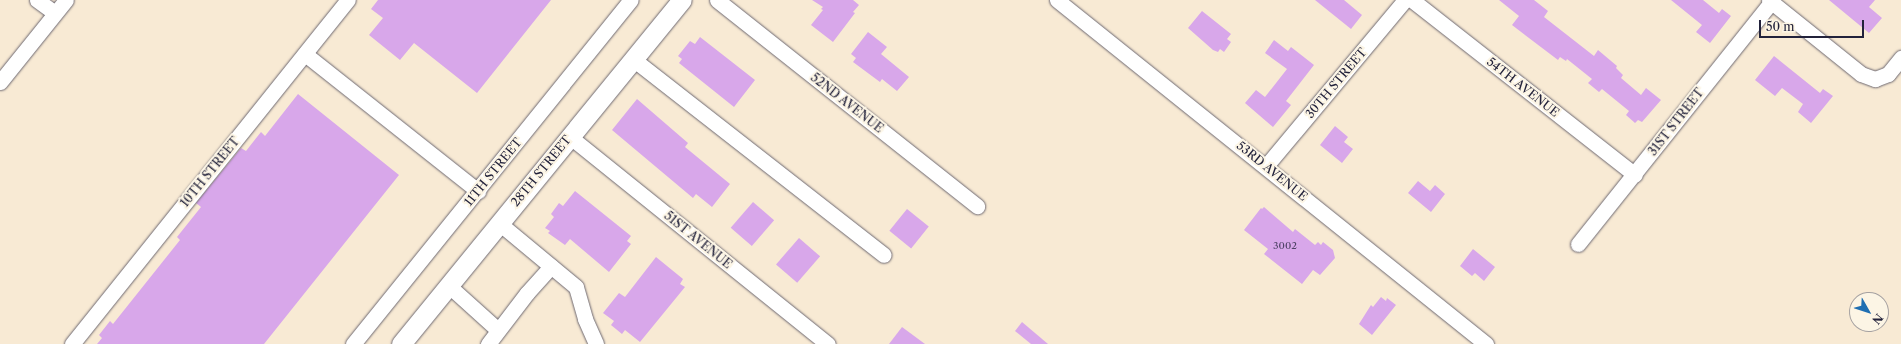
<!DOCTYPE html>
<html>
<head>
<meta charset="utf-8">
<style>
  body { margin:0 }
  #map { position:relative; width:1901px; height:344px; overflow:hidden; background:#f8ead4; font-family:"Libre Caslon Text",serif }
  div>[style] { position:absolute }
  .building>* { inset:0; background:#d8a7ea; transform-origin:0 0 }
  .roads { filter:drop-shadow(0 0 1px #6d6871) drop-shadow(0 0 1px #6d6871) }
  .minor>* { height:15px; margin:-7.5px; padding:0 7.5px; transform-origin:7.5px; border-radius:7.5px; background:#fff }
  .major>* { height:19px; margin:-9.5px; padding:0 9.5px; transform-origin:9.5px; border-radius:9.5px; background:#fff }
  span { translate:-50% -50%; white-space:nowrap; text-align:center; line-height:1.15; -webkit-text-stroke:4px #fcf5e5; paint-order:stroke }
  .number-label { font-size:10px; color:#504367 }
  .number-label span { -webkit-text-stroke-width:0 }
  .street-label { font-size:12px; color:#22223b }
  .north { position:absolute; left:1849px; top:292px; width:40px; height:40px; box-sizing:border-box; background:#fcf5e5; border:1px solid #a5a1a1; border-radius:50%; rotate:129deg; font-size:11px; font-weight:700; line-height:16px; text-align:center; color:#22223b }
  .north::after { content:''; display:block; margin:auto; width:14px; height:18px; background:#1f6fb2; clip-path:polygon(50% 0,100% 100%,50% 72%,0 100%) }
  .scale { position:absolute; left:1759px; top:20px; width:105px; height:18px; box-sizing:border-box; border:2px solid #22223b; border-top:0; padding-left:5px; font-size:12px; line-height:14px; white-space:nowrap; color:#22223b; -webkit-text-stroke:3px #fcf5e5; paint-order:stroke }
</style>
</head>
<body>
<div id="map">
  <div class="building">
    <div style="clip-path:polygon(378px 0,551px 0,477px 93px,414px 43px,400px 60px,369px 35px,383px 18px,371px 9px)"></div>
    <div style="clip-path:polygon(812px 0,853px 0,859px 5px,853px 12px,855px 13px,833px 42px,811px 25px,823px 10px,821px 9px,823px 7px)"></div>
    <div style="clip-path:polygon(1315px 0,1344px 0,1362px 15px,1351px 29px)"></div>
    <div style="clip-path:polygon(1499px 0,1534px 0,1548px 11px,1544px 17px,1594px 56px,1598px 50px,1617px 66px,1616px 68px,1623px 75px,1621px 78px,1641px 95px,1646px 88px,1661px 100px,1642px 122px,1638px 120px,1635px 123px,1626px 115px,1629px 111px,1602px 89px,1599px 92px,1588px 83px,1592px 79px,1567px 59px,1566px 61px,1560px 57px,1558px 60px,1512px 25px,1519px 16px)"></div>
    <div style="clip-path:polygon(1671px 0,1703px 0,1719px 13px,1722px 9px,1731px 16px,1710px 43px,1696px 32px,1702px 25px)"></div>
    <div style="clip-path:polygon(1829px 0,1875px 0,1869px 7px,1882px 18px,1869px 33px)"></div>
    <div style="clip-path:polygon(1202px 11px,1231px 34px,1227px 39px,1231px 42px,1224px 52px,1220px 49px,1218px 52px,1213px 50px,1188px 28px)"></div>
    <div style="clip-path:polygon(868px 32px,887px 47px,881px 54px,909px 77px,897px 91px,882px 79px,880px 82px,853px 62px,856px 58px,851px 54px)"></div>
    <div style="clip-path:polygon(700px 37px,755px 80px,734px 107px,679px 63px,682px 59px,678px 56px,690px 41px,695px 44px)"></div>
    <div style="clip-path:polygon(1274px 40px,1288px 51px,1291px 47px,1314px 65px,1286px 101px,1291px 105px,1273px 127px,1245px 103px,1256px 90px,1265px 97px,1287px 69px,1265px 53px)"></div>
    <div style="clip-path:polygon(1774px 56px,1820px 93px,1823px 89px,1833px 96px,1811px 123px,1798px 112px,1803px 104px,1782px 88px,1775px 96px,1755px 80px)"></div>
    <div style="clip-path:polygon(298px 94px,399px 175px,264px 344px,97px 344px,102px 338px,99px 335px,110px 321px,113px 324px,180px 240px,177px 237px,201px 207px,196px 203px,241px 148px,246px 151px,261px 132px,265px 136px)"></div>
    <div style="clip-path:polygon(637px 99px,688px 143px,685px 147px,730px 184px,712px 207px,696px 194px,693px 198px,612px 130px)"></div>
    <div style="clip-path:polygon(1335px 126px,1348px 137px,1344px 142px,1353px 149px,1342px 163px,1320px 145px)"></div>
    <div style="clip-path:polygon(1418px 181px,1430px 191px,1435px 185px,1445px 194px,1431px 212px,1408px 193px)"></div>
    <div style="clip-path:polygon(575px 191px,631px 236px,627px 241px,631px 244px,609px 272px,570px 239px,565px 245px,548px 233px,550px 231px,545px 228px,554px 217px,551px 214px,559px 203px,563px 206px)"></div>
    <div style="left:753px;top:202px;width:28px;height:34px;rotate:41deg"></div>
    <div style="clip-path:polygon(1264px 207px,1293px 232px,1295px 229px,1315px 245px,1318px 242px,1321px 245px,1323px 242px,1333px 250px,1335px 258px,1320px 275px,1313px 270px,1302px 284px,1264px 254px,1268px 249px,1244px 230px,1261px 208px,1262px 209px)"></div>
    <div style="left:907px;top:209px;width:28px;height:28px;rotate:39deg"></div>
    <div style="left:799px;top:238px;width:28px;height:35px;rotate:41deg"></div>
    <div style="clip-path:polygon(1473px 249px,1495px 267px,1484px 281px,1475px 273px,1472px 276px,1460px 266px)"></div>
    <div style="clip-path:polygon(656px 257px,683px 279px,680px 284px,685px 287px,640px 342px,625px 330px,622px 334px,611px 325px,614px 321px,603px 313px,619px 293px,625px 297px)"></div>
    <div style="clip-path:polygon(1381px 297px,1386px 301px,1387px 298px,1396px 305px,1372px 335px,1359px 324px,1371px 305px,1373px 307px)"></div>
    <div style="clip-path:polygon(1022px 322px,1048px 344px,1031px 344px,1015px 331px)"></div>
    <div style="clip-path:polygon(902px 327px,925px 344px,889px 344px)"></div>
  </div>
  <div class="roads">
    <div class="minor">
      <div style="left:37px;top:0;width:22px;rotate:36deg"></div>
      <div style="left:717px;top:0;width:332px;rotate:38.4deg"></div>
      <div style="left:1057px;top:0;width:550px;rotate:38.72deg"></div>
      <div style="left:1412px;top:0;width:283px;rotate:38.1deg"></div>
      <div style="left:1769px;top:0;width:118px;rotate:38.8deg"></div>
      <div style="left:1861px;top:74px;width:15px;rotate:20deg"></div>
      <div style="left:1875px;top:79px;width:14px;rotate:-21deg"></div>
      <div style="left:1888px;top:74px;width:21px;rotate:-51deg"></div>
      <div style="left:305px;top:54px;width:221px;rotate:38.4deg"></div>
      <div style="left:633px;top:59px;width:318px;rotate:38deg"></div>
      <div style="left:0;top:82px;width:105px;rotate:-51.2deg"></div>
      <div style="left:569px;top:136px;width:332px;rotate:38.8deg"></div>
      <div style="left:1266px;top:166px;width:217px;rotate:-50.1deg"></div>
      <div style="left:499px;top:223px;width:100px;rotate:39.7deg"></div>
      <div style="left:576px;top:287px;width:33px;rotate:74deg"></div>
      <div style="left:585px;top:319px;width:27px;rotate:66deg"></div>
      <div style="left:1578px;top:244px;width:312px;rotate:-51.4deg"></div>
      <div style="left:448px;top:285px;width:67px;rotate:42deg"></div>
      <div style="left:72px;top:344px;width:441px;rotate:-51.3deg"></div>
      <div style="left:353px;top:344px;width:442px;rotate:-51.1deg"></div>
      <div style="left:488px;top:344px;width:64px;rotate:-52.6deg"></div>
      <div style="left:527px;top:293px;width:36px;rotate:-48deg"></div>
    </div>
    <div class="major">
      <div style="left:401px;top:344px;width:444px;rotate:-50.8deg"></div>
    </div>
  </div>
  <div class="number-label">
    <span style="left:1285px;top:246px">3002</span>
  </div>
  <div class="street-label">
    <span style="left:1336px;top:83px;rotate:-50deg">30TH STREET</span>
    <span style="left:1523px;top:87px;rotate:38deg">54TH AVENUE</span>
    <span style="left:847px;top:103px;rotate:38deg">52ND AVENUE</span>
    <span style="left:1676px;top:122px;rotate:-52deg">31ST STREET</span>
    <span style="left:541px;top:171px;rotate:-51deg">28TH STREET</span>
    <span style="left:1272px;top:171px;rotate:39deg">53RD AVENUE</span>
    <span style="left:210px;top:172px;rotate:-51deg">10TH STREET</span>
    <span style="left:493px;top:172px;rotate:-51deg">11TH STREET</span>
    <span style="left:698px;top:240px;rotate:39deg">51ST AVENUE</span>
  </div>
  <div class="north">N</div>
  <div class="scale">50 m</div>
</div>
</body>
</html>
